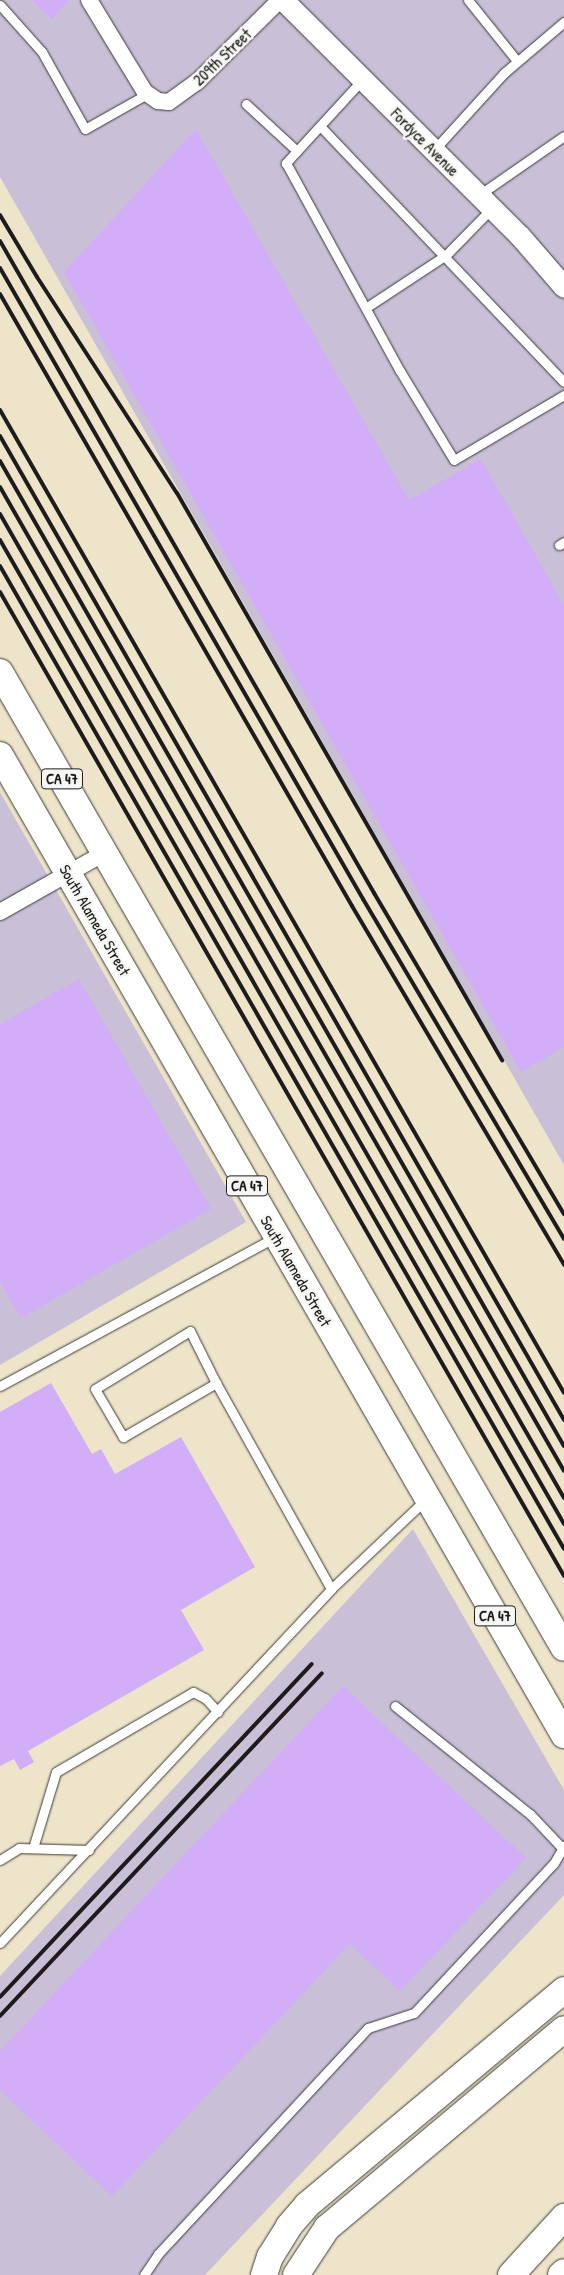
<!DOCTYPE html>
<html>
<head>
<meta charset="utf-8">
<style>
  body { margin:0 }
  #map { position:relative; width:564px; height:2275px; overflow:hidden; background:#ede4c9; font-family:"Patrick Hand",sans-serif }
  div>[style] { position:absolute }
  .industrial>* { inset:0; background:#c9bfd7 }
  .building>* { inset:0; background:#d1aef7 }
  .roads { filter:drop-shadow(0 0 1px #3b3a36) drop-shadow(0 0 1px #3b3a36) }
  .service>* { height:9px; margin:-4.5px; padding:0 4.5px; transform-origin:4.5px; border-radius:4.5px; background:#fff }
  .minor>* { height:16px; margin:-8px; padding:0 8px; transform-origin:8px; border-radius:8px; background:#fff }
  .tertiary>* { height:21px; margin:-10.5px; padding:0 10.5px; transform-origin:10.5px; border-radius:10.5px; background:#fff }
  .primary>* { height:26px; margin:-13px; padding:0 13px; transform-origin:13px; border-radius:13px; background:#fff }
  .rail>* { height:4px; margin:-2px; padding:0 2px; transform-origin:2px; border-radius:2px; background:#1c1c1c }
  span { translate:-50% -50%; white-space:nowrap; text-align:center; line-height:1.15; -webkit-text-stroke:5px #f6f6f2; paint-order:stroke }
  .shield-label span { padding:1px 4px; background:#f6f6f2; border:1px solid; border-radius:4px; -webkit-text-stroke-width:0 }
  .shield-label { font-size:15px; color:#1c1c1c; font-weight:700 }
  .street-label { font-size:16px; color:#1c1c1c }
</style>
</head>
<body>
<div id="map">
  <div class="industrial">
    <div style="clip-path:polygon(0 0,564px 0,564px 1165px,0 177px)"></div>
    <div style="clip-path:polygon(0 792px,246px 1222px,0 1365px)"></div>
    <div style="clip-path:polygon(413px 1529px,564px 1790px,564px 1895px,205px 2275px,0 2275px,0 1976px)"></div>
  </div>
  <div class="building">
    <div style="clip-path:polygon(32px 0,69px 0,52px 19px)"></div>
    <div style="clip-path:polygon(196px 129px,409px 500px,481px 459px,564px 605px,564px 1047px,521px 1072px,64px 272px)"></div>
    <div style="clip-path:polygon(79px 979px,211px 1209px,21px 1318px,0 1282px,0 1024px)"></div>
    <div style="clip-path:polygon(51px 1383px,92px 1454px,101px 1449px,115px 1474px,181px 1437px,255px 1567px,181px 1610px,204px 1650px,28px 1751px,34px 1762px,20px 1770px,14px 1759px,0 1766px,0 1412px)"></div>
    <div style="clip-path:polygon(343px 1686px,526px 1858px,400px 1991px,350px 1944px,112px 2196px,0 2090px,0 2051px)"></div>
  </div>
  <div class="roads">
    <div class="service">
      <div style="left:468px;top:0;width:78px;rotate:51.2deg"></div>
      <div style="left:0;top:5px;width:63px;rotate:48.2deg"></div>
      <div style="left:42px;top:52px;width:88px;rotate:60.8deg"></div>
      <div style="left:85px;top:129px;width:71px;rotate:-29.4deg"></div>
      <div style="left:362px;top:80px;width:113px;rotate:132.5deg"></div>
      <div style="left:286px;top:163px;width:237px;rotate:61.3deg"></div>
      <div style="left:400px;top:371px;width:104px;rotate:58.8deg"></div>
      <div style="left:454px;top:460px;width:128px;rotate:-30.6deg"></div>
      <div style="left:246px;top:104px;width:69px;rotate:42.7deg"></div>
      <div style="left:321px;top:127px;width:352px;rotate:46.4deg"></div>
      <div style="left:434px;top:150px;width:104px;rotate:-47.7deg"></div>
      <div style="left:504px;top:73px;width:79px;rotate:-40.4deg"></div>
      <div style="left:479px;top:195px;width:103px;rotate:-34.8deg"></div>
      <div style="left:367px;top:307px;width:95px;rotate:-33.4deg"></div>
      <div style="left:446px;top:255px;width:66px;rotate:-45.6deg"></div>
      <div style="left:559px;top:545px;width:6px;rotate:-31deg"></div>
      <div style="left:216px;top:1383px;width:58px;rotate:-116.6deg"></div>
      <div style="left:190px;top:1331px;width:111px;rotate:148.6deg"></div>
      <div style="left:95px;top:1389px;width:56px;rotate:59.7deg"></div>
      <div style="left:123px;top:1437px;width:108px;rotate:-30.1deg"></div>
      <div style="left:216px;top:1383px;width:236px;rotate:60.8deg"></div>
      <div style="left:331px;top:1589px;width:129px;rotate:-43.4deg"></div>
      <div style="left:0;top:1386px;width:314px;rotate:-28.4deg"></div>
      <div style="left:395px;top:1706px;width:173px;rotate:38.7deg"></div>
      <div style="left:530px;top:1814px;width:47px;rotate:46.7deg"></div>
      <div style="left:33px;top:1848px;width:79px;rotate:-73.2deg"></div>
      <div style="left:56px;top:1772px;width:159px;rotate:-30.3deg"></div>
      <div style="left:193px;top:1692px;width:13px;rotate:27deg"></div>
      <div style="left:205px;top:1698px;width:19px;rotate:47deg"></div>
      <div style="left:0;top:1860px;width:22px;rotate:-32deg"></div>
      <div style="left:19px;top:1848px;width:70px;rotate:1.6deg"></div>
      <div style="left:0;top:1943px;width:485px;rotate:-46.9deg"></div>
      <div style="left:144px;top:2275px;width:25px;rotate:-56deg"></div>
      <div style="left:158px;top:2254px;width:309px;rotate:-47.1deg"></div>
      <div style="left:368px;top:2028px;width:48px;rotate:-18.1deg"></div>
      <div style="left:414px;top:2013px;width:205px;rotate:-47deg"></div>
      <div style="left:554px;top:1863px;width:20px;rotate:-60deg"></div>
    </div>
    <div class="minor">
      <div style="left:89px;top:0;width:108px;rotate:58.7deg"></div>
      <div style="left:145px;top:92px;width:16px;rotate:35deg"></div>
      <div style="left:158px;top:101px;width:11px;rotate:5deg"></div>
      <div style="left:169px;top:102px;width:34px;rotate:-36deg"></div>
      <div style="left:197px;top:82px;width:117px;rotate:-44.7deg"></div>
      <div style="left:0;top:912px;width:122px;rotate:-29.5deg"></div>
    </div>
    <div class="tertiary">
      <div style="left:283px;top:0;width:334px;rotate:44.9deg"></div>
      <div style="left:520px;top:236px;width:67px;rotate:49.2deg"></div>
    </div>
    <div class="primary">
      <div style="left:0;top:672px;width:1127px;rotate:59.98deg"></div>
      <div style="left:0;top:755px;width:1131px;rotate:60.08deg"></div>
      <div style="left:264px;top:2275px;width:19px;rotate:-72deg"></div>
      <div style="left:270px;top:2257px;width:36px;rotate:-58deg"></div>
      <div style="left:289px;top:2226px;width:28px;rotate:-49deg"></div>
      <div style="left:307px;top:2205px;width:335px;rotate:-39.9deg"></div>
      <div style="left:296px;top:2275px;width:56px;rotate:-56.6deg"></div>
      <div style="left:327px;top:2228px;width:309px;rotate:-40deg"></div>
      <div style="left:511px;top:2275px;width:79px;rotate:-47.6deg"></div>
      <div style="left:561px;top:2275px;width:4px;rotate:-45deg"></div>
    </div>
  </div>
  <div class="rail">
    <div style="left:0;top:215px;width:72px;rotate:59.2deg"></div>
    <div style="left:37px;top:277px;width:257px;rotate:57.1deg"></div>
    <div style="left:177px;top:493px;width:654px;rotate:60.18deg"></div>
    <div style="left:0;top:241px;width:752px;rotate:60.16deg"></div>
    <div style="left:374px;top:893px;width:373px;rotate:59.4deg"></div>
    <div style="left:0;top:268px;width:728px;rotate:60.09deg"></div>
    <div style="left:363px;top:899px;width:395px;rotate:59.4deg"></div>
    <div style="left:0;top:294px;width:706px;rotate:60.09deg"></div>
    <div style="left:352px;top:906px;width:417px;rotate:59.4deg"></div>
    <div style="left:0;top:410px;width:1133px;rotate:60.15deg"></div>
    <div style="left:0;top:436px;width:1134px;rotate:60.18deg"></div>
    <div style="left:0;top:461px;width:1135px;rotate:60.21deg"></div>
    <div style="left:0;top:487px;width:1134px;rotate:60.18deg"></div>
    <div style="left:0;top:514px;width:1134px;rotate:60.18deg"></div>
    <div style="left:0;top:540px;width:1134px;rotate:60.18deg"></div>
    <div style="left:0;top:566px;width:1133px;rotate:60.15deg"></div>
    <div style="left:0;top:592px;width:1134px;rotate:60.18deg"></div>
    <div style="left:0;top:1997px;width:456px;rotate:-46.9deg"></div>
    <div style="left:0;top:2016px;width:470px;rotate:-46.8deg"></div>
  </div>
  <div class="shield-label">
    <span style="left:62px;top:779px">CA 47</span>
    <span style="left:247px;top:1186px">CA 47</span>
    <span style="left:495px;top:1616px">CA 47</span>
  </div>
  <div class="street-label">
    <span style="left:222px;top:57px;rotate:-44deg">209th Street</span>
    <span style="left:425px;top:142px;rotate:45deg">Fordyce Avenue</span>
    <span style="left:95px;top:920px;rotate:60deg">South Alameda Street</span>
    <span style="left:296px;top:1271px;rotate:60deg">South Alameda Street</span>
  </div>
</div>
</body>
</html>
